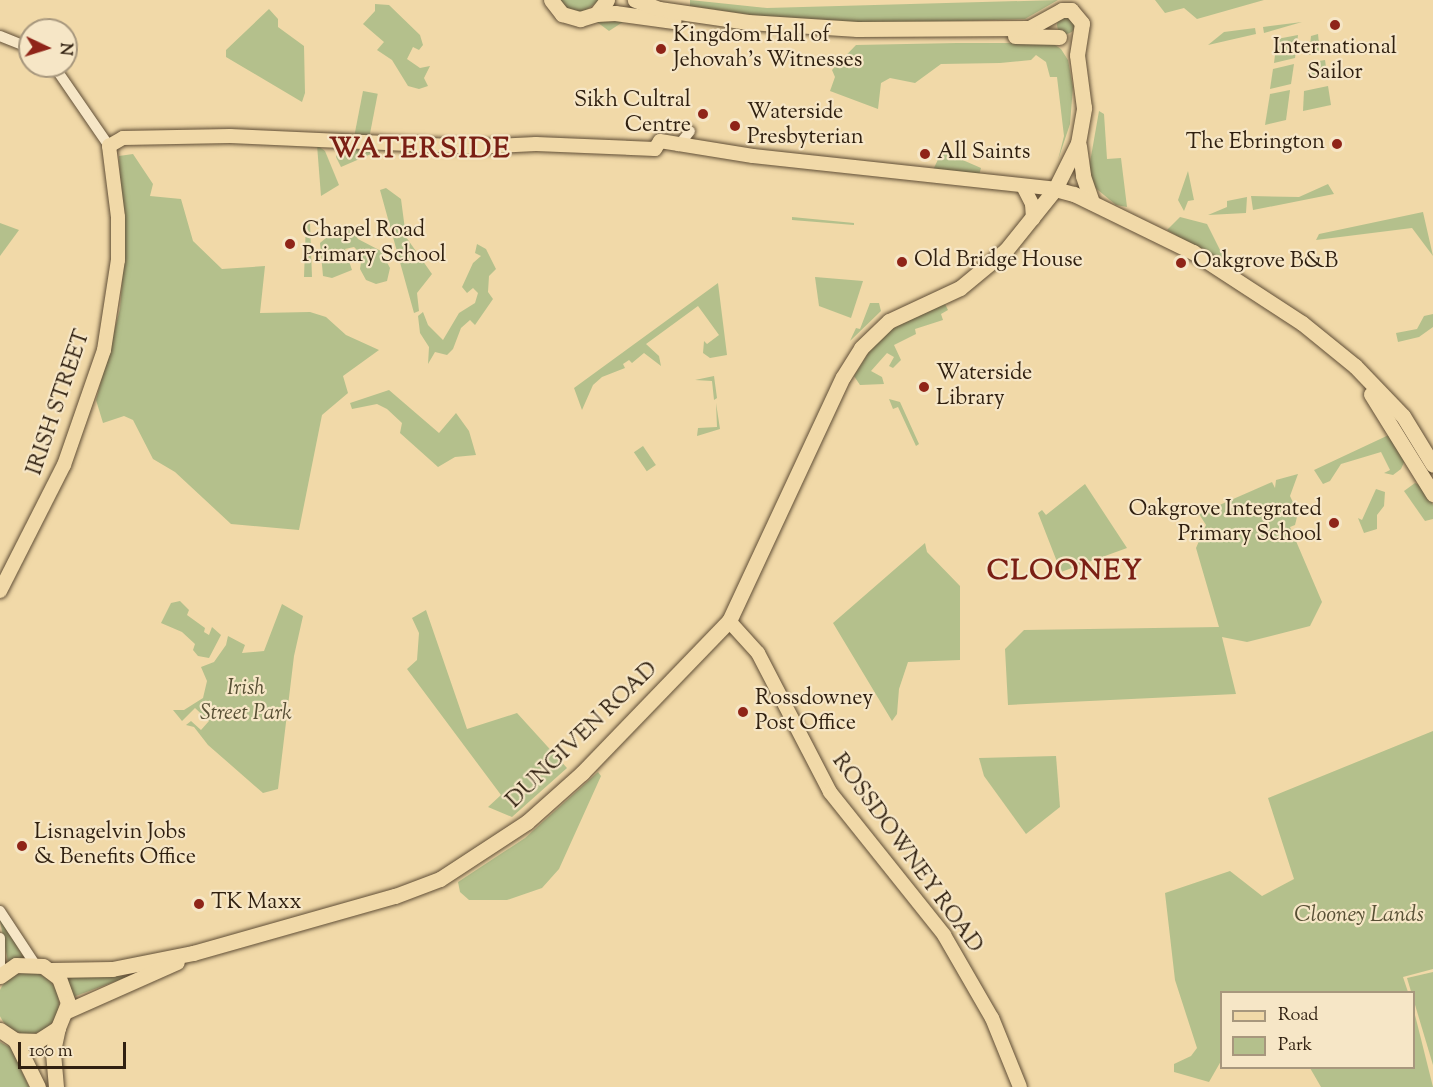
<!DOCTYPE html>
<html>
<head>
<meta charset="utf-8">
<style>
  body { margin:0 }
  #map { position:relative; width:1433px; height:1087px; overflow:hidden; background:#f1d9a8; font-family:"Sorts Mill Goudy",serif }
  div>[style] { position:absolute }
  .green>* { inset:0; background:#b4c08c; transform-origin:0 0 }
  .round { border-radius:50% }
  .roads { filter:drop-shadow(0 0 2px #604e36) drop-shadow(0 0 2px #604e36) }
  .minor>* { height:10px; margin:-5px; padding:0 5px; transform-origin:5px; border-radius:5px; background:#f6e6c6 }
  .major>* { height:14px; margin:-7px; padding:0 7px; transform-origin:7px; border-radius:7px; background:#f1d9a8 }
  .highway>* { height:15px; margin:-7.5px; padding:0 7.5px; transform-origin:7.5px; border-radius:7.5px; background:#f1d9a8 }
  .dots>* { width:16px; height:16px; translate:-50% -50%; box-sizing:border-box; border:3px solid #f6e6c6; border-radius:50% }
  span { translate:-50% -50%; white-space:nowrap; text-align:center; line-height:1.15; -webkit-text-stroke:4.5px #f6e6c6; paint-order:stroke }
  .poi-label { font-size:22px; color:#302010 }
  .left { translate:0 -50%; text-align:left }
  .right { translate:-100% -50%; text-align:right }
  .street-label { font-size:22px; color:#302010 }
  .park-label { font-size:22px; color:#585035; font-style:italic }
  .district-label { font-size:28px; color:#7a1f14; font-weight:700; letter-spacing:1.5px }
  .legend { position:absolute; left:1220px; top:991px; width:195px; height:78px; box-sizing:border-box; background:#f6e6c6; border:2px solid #a7977d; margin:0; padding:8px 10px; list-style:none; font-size:18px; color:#302010 }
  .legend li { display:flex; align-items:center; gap:12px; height:30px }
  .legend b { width:30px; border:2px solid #a7977d }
  .north { position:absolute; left:18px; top:18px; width:60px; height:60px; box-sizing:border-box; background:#f6e6c6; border:2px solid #a7977d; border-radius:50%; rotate:94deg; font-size:16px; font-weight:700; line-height:24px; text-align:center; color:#302010 }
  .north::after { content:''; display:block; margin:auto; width:21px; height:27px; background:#8f2418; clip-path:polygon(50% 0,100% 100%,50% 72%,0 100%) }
  .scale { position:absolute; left:18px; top:1042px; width:108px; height:27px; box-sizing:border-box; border:3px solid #302010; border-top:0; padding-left:8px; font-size:18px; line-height:21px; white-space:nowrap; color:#302010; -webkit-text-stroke:4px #f6e6c6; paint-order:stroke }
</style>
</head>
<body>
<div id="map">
  <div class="green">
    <div style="clip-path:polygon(558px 0,600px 0,582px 13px,566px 9px)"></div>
    <div style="clip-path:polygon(690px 0,767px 8px,1058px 0,1025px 19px,863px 24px,765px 17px,690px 6px)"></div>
    <div style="clip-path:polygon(1155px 0,1264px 0,1197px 19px,1184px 8px,1165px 13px)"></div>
    <div style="clip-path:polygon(375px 4px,389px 5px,420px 35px,423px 45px,419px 50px,413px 47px,407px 59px,420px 68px,430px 66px,424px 78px,428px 86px,419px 89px,408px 86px,392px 60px,377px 50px,384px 42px,363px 24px,375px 11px)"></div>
    <div style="clip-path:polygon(269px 9px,278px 19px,278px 27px,304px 46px,305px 93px,302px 102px,226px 57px,226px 50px)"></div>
    <div class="round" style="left:1057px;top:16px;width:18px;height:18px"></div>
    <div style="clip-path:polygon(614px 19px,626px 20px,609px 31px,597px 22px)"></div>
    <div style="clip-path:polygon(1302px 22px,1264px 33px,1263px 27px)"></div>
    <div style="clip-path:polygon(1255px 28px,1256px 34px,1208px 45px,1224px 32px)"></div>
    <div style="clip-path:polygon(1318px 34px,1320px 53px,1309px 55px,1311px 36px)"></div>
    <div style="clip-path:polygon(1298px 35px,1295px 58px,1274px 63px,1277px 39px)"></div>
    <div style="clip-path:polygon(957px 43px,1052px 43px,1061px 49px,1068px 60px,1073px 87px,1070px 124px,1058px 160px,1064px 136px,1057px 77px,1050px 77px,1046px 62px,1036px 55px,1031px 60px,1000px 63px,941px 64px,915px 83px,890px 78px,881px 83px,878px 109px,830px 91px,835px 77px,832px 70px,856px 45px)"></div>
    <div style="clip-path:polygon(1325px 60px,1327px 74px,1308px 79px,1308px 63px)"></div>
    <div style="clip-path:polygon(1294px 64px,1291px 84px,1270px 89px,1273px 69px)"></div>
    <div style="clip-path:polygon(1328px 86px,1331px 105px,1303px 111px,1304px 91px)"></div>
    <div style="clip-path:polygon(1290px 90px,1286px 120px,1265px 125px,1270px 94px)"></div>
    <div style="left:363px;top:91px;width:15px;height:47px;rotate:11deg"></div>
    <div style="clip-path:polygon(1099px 111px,1104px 114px,1107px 159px,1121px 158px,1127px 207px,1116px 205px,1092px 185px,1089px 168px)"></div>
    <div style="clip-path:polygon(317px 145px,325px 151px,339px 185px,321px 196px)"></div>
    <div style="clip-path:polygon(340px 147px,370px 147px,371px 154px,341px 167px,336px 157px)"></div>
    <div style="clip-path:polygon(942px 151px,981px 168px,979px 175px,933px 170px)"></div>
    <div style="clip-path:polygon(133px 154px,153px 184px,150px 196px,181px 199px,193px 241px,222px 269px,265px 266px,260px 313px,310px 312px,326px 317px,346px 335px,379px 350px,343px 376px,348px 393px,322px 415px,299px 530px,231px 524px,175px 472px,153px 459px,133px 420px,124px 416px,103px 423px,96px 400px,120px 309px,124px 256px,119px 156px)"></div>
    <div style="clip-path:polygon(1188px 171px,1194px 200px,1188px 201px,1184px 211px,1178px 200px)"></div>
    <div style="clip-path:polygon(1328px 184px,1334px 194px,1253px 210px,1251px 196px,1299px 197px)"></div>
    <div style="clip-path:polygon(386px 188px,401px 199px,406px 237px,432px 274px,417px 293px,419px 311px,414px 313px,380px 190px)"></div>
    <div style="clip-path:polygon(1247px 197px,1246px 213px,1208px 215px,1227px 207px,1227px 201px)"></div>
    <div style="clip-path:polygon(1423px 212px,1433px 256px,1412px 228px,1316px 240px,1319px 234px)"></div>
    <div style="clip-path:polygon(792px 217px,854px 223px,854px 225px,792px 220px)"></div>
    <div style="clip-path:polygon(1180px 217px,1207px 224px,1223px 256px,1218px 260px,1167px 230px)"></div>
    <div style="clip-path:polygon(306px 222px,310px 222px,312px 277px,304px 277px)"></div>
    <div style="clip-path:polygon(0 223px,19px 230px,0 256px)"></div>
    <div style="clip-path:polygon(339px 227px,352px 229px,358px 239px,381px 251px,390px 268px,387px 281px,376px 284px,366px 280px,360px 269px,362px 255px,354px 247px,345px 249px,352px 270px,332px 278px,323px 276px,320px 243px)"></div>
    <div style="clip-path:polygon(477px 244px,486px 249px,496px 269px,489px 276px,488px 292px,493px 299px,475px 325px,470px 320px,461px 328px,453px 349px,447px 355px,435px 352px,428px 364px,429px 347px,420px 333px,418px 316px,423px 312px,428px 325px,443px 340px,459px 313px,475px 303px,478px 293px,473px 288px,467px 293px,462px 287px,473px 263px,481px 256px,475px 253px)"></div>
    <div style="clip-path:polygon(815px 277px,863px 281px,851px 318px,819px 306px)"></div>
    <div style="clip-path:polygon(718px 283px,727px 355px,710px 358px,703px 353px,704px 341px,707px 344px,719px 335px,698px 306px,646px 344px,659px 356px,661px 366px,644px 353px,632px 363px,629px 360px,623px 364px,625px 368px,602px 377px,593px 385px,582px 410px,574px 388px)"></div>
    <div style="clip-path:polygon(944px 302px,948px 310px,941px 314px,943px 320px,915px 329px,916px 334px,894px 345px,901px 360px,893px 368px,889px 366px,894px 357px,887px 353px,871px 371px,882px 377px,884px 384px,860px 385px,854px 376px,874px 344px,886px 332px)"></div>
    <div style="clip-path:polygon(870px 303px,879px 303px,881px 311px,850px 341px,856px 328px,860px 329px)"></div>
    <div style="clip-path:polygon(1433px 314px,1433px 327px,1419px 337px,1398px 342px,1396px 333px,1417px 329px,1424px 316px)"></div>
    <div style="clip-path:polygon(714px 376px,717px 398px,714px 400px,712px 381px,695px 380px)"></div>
    <div style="clip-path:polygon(389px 390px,439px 433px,456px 413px,469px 431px,476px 455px,455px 457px,438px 467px,400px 433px,402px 423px,387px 409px,377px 404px,352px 409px,350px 403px)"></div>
    <div style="clip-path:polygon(889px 399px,900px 402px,919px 444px,916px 446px,898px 407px,893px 409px)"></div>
    <div style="clip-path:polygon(716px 403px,720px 429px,697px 436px,698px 428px,717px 427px)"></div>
    <div style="clip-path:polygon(1393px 433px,1406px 458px,1401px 469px,1393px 475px,1384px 473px,1390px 470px,1381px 452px,1341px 464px,1330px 481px,1323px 484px,1314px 470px)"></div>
    <div style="left:643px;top:446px;width:23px;height:11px;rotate:56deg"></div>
    <div style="clip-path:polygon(1298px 474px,1290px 496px,1298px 513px,1295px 525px,1290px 527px,1322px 602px,1310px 626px,1247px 642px,1222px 637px,1236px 694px,1008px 705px,1005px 649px,1024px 630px,1219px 627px,1196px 548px,1206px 525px,1199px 514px,1272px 482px,1275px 488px,1276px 480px)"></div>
    <div style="clip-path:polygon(1415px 483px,1424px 487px,1433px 505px,1433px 519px,1425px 521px,1404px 491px)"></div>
    <div style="clip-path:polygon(1085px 484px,1127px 548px,1061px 572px,1038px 513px,1042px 510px,1046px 515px)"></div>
    <div style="clip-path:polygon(1376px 489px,1385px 492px,1384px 506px,1377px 515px,1377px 529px,1364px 533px,1358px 518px,1362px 520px)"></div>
    <div style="clip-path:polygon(925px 543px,927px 552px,960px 586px,960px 660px,908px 662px,899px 689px,897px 714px,892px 721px,833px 623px)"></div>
    <div style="clip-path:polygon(180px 601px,189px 610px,187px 615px,205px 628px,204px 632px,209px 635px,212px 627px,221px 635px,209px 658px,198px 656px,193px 650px,195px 644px,182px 632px,161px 623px,171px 603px)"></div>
    <div style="clip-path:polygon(282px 604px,303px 616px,294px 656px,278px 789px,263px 793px,208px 745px,194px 727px,186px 725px,191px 721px,201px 730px,209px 721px,195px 708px,182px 721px,173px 710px,184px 710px,203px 698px,207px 681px,201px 667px,214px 662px,226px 645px,228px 636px,245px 645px,242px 653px,264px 651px)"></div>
    <div style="clip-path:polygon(426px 610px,467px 729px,517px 713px,567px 768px,512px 817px,488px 807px,501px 795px,407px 669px,417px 660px,419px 633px,412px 618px)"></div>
    <div style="clip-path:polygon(1433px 731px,1433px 969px,1403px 977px,1408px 992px,1222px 992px,1221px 1061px,1209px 1082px,1174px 1072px,1174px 1064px,1191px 1056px,1197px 1048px,1175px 980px,1165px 893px,1230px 871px,1262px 896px,1294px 879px,1268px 798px)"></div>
    <div style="clip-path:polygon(1056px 756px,1060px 807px,1026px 834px,984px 776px,979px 758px)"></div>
    <div style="clip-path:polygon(598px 772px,601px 776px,559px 869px,542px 888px,507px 900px,469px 900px,460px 892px,458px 882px,525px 838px)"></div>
    <div style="clip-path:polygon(0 920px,1px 920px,24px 958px,8px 962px)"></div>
    <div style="clip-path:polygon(1433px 972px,1433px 1065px,1407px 978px)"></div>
    <div class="round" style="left:-3px;top:972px;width:62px;height:62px"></div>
    <div style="clip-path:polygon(66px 976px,130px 976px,73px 997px)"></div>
    <div style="clip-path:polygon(1414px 1011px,1433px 1087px,1321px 1087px,1310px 1068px,1414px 1068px)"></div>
    <div style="clip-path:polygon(0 1042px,11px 1048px,29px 1087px,0 1087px)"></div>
  </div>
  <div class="roads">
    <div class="minor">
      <div style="left:0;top:36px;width:32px;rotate:22deg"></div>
      <div style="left:54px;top:66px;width:97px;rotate:55.5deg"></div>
      <div style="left:678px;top:146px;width:19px;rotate:-51deg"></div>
      <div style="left:0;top:911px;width:64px;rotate:56.6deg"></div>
      <div style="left:0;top:938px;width:38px;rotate:90deg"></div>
    </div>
    <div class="major">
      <div style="left:1023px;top:186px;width:20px;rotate:63deg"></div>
      <div style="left:1032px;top:204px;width:15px;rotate:86deg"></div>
      <div style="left:0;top:591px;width:141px;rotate:-63.1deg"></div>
      <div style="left:64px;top:465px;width:122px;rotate:-70.8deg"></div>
      <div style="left:104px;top:350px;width:91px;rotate:-81.2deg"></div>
      <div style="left:118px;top:260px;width:43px;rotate:-90deg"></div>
      <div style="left:118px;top:217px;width:72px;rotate:-97.2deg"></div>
      <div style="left:109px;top:146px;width:16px;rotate:-30deg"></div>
      <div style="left:123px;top:138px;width:107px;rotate:-1.1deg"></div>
      <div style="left:230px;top:136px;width:245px;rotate:2.6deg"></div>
      <div style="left:475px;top:147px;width:61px;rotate:-2.8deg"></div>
      <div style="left:536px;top:144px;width:119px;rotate:2.4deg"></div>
      <div style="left:655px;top:149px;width:9px;rotate:-58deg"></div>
      <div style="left:660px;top:141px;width:94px;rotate:9.2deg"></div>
      <div style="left:753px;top:156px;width:304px;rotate:6.2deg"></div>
      <div style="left:729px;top:621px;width:43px;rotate:47.8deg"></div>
      <div style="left:758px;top:653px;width:157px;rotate:62.6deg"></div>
      <div style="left:830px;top:792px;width:183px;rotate:51.4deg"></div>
      <div style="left:944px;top:935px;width:96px;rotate:60deg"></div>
      <div style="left:992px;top:1018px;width:74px;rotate:67.9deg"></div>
    </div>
    <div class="highway">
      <div style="left:551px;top:0;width:18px;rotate:52deg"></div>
      <div style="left:562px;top:14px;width:19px;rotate:16deg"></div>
      <div style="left:580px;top:19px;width:17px;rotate:-17deg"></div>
      <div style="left:596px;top:14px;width:18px;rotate:-52deg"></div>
      <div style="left:596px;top:14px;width:19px;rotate:-3deg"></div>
      <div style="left:615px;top:13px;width:59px;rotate:7.9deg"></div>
      <div style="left:1015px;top:36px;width:44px;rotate:1.3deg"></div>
      <div style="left:1079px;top:146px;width:30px;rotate:82deg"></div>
      <div style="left:1083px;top:176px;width:28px;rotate:71deg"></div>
      <div style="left:1055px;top:189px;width:20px;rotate:15deg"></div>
      <div style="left:1074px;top:194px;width:132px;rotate:26deg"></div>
      <div style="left:1193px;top:252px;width:130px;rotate:33.1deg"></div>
      <div style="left:1302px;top:323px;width:68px;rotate:39.1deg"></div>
      <div style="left:1355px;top:366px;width:69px;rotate:46.2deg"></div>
      <div style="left:1403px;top:416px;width:57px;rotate:58.5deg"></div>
      <div style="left:1371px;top:394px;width:118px;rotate:58.2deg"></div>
      <div style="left:51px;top:970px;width:61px;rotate:-0.9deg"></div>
      <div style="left:112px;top:969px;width:83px;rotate:-11.2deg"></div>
      <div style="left:193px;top:953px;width:210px;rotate:-15.8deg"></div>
      <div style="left:395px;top:896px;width:48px;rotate:-20.7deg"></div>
      <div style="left:440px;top:879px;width:104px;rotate:-33.2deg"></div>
      <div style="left:527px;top:822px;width:74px;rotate:-41.7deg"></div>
      <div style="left:582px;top:773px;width:211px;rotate:-46deg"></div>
      <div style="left:729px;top:621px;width:269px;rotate:-65deg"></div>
      <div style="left:843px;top:377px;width:34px;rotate:-58deg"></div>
      <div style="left:861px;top:348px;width:39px;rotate:-44deg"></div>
      <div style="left:889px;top:321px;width:78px;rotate:-24.9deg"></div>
      <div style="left:960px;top:288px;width:60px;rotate:-39.6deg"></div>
      <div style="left:1006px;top:250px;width:78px;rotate:-51.2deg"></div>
      <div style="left:1055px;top:189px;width:51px;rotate:-63.4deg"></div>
      <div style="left:1078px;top:143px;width:36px;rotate:-80deg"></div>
      <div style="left:1084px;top:108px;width:53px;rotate:-97.5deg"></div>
      <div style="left:1077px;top:55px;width:32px;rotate:-81deg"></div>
      <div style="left:1082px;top:23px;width:17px;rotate:-130deg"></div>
      <div style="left:1071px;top:10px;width:9px;rotate:180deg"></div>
      <div style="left:1062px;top:10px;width:38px;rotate:151deg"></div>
      <div style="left:1029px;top:28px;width:172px;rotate:179.7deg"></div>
      <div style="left:857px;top:29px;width:109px;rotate:-176.3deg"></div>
      <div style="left:748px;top:22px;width:90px;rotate:-171.7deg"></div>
      <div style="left:659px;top:9px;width:26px;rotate:-159deg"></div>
      <div style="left:0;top:976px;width:19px;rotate:-35deg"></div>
      <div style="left:16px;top:965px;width:27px;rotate:2deg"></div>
      <div style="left:43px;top:966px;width:20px;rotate:37deg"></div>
      <div style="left:59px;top:978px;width:27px;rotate:70deg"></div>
      <div style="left:68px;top:1003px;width:27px;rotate:112deg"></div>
      <div style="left:58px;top:1028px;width:24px;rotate:147deg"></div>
      <div style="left:38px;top:1041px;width:23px;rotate:-178deg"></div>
      <div style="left:15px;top:1040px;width:18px;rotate:-146deg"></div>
      <div style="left:67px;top:1011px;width:120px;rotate:-24deg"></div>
      <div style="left:15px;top:1040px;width:52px;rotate:63.9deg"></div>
      <div style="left:56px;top:1087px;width:36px;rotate:-95deg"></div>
      <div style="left:53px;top:1051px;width:24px;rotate:-78deg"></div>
    </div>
  </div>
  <div class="dots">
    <div style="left:1335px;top:25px;background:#8f2418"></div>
    <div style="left:661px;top:49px;background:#8f2418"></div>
    <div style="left:703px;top:114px;background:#8f2418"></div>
    <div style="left:735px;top:126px;background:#8f2418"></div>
    <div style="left:1337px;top:144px;background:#8f2418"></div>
    <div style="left:925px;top:154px;background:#8f2418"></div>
    <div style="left:290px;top:244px;background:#8f2418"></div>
    <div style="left:902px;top:262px;background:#8f2418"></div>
    <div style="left:1181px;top:263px;background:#8f2418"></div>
    <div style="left:924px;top:387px;background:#8f2418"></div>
    <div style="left:1334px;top:523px;background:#8f2418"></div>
    <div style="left:743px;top:712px;background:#8f2418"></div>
    <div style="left:22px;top:846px;background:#8f2418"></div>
    <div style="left:199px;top:904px;background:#8f2418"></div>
  </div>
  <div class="poi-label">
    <span class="left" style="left:673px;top:49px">Kingdom Hall of<br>Jehovah's Witnesses</span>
    <span style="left:1335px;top:61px">International<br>Sailor</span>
    <span class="right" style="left:691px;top:114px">Sikh Cultral<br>Centre</span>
    <span class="left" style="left:747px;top:126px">Waterside<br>Presbyterian</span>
    <span class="right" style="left:1325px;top:144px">The Ebrington</span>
    <span class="left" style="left:937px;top:154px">All Saints</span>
    <span class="left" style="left:302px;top:244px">Chapel Road<br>Primary School</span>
    <span class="left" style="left:914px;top:262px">Old Bridge House</span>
    <span class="left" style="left:1193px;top:263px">Oakgrove B&amp;B</span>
    <span class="left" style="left:936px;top:387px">Waterside<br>Library</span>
    <span class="right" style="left:1322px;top:523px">Oakgrove Integrated<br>Primary School</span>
    <span class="left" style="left:755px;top:712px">Rossdowney<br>Post Office</span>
    <span class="left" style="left:34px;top:846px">Lisnagelvin Jobs<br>&amp; Benefits Office</span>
    <span class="left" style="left:211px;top:904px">TK Maxx</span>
  </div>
  <div class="street-label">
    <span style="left:60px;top:403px;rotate:-71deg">IRISH STREET</span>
    <span style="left:583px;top:736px;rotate:-44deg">DUNGIVEN ROAD</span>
    <span style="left:906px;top:854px;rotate:54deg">ROSSDOWNEY ROAD</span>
  </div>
  <div class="park-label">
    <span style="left:246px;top:702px">Irish<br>Street Park</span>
    <span style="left:1359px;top:917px">Clooney Lands</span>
  </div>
  <div class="district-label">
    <span style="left:420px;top:150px">WATERSIDE</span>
    <span style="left:1065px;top:572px">CLOONEY</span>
  </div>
  <ul class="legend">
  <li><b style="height:8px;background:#f1d9a8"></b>Road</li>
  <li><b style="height:16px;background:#b4c08c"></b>Park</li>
  </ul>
  <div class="north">N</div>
  <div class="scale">100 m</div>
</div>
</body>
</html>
